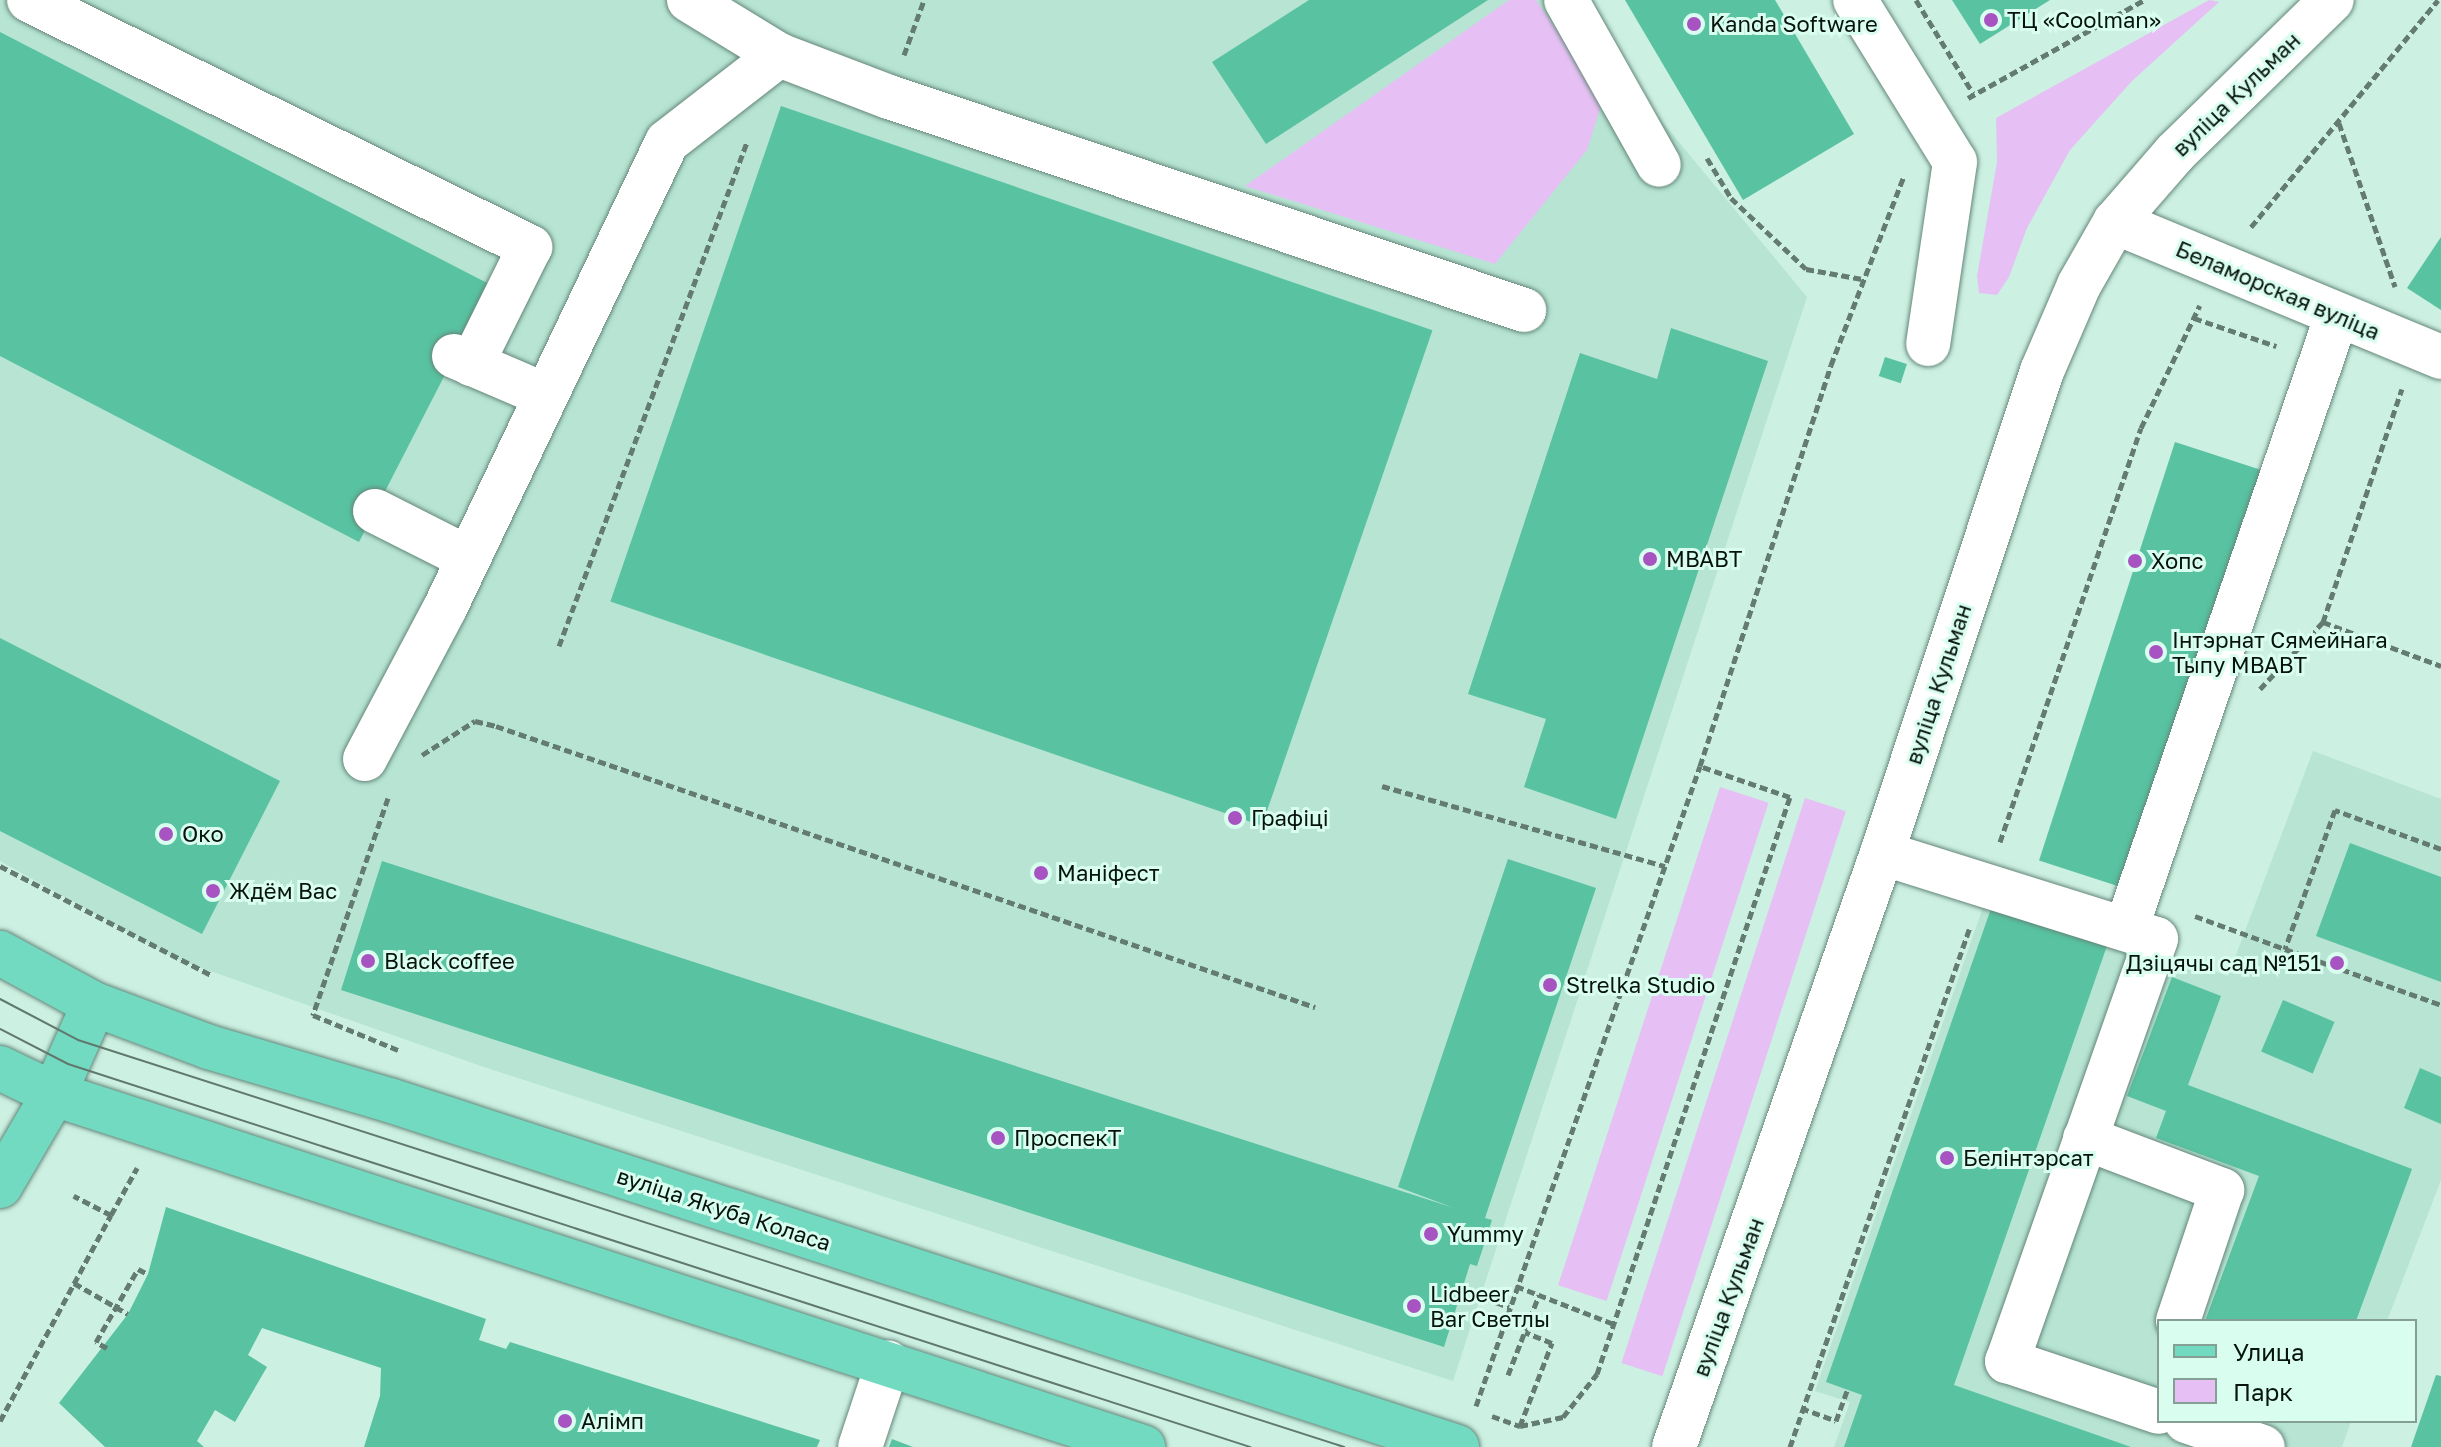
<!DOCTYPE html>
<html>
<head>
<meta charset="utf-8">
<style>
  body { margin:0 }
  #map { position:relative; width:2441px; height:1447px; overflow:hidden; background:#ccf0e2; font-family:"Golos Text",sans-serif }
  div>[style] { position:absolute }
  .built>* { inset:0; background:#b7e4d3 }
  .green>* { inset:0; background:#e6c0f4; transform-origin:0 0 }
  .building>* { inset:0; background:#58c2a1; transform-origin:0 0 }
  .path>* { height:5px; margin-top:-2.5px; transform-origin:0; background:repeating-linear-gradient(90deg,#647b72 0 8px,transparent 0 12px) }
  .roads { filter:drop-shadow(0 0 2px #648679) drop-shadow(0 0 2px #648679) }
  .minor>* { height:44px; margin:-22px; padding:0 22px; transform-origin:22px; border-radius:22px; background:#fff }
  .major>* { height:44px; margin:-22px; padding:0 22px; transform-origin:22px; border-radius:22px; background:#73dac2 }
  .tram>* { height:2px; margin:-1px; padding:0 1px; transform-origin:1px; border-radius:1px; background:#61786f }
  .dots>* { width:22px; height:22px; translate:-50% -50%; box-sizing:border-box; border:4px solid #d9fdef; border-radius:50% }
  span { translate:-50% -50%; white-space:nowrap; text-align:center; line-height:1.15; -webkit-text-stroke:6px #d9fdef; paint-order:stroke }
  .poi-label { font-size:22px; color:#06130e }
  .left { translate:0 -50%; text-align:left }
  .right { translate:-100% -50%; text-align:right }
  .street-label { font-size:22px; color:#06130e }
  .legend { position:absolute; left:2157px; top:1319px; width:260px; height:104px; box-sizing:border-box; background:#d9fdef; border:2px solid #859f95; margin:0; padding:10px 14px; list-style:none; font-size:24px; color:#06130e }
  .legend li { display:flex; align-items:center; gap:16px; height:40px }
  .legend b { width:40px; border:2px solid #859f95 }
</style>
</head>
<body>
<div id="map">
  <div class="built">
    <div style="clip-path:polygon(0 0,1576px 0,1654px 112px,1807px 297px,1453px 1381px,481px 1066px,176px 959px,0 861px)"></div>
    <div style="clip-path:polygon(2313px 751px,2441px 799px,2441px 1180px,2387px 1321px,2159px 1321px,2159px 1421px,2351px 1421px,2342px 1447px,1834px 1447px,1850px 1402px,1815px 1391px,1989px 890px,2228px 976px)"></div>
  </div>
  <div class="green">
    <div style="clip-path:polygon(1509px 0,1536px 0,1604px 96px,1587px 150px,1495px 264px,1245px 186px)"></div>
    <div style="clip-path:polygon(2209px 0,2219px 2px,2132px 81px,2070px 150px,2027px 228px,2009px 277px,1997px 295px,1979px 293px,1977px 276px,1997px 162px,1996px 118px)"></div>
    <div style="left:1720px;top:787px;width:51px;height:524px;rotate:18deg"></div>
    <div style="left:1805px;top:798px;width:43px;height:594px;rotate:18deg"></div>
  </div>
  <div class="building">
    <div style="clip-path:polygon(1309px 0,1488px 0,1266px 144px,1212px 62px)"></div>
    <div style="clip-path:polygon(1625px 0,1775px 0,1854px 134px,1743px 200px)"></div>
    <div style="clip-path:polygon(1952px 0,2050px 0,1980px 44px)"></div>
    <div style="clip-path:polygon(0 32px,491px 285px,359px 542px,0 356px)"></div>
    <div style="left:781px;top:106px;width:689px;height:524px;rotate:19deg"></div>
    <div style="clip-path:polygon(2441px 237px,2441px 310px,2407px 288px)"></div>
    <div style="clip-path:polygon(1671px 328px,1768px 361px,1616px 819px,1524px 787px,1546px 719px,1468px 694px,1580px 353px,1657px 379px)"></div>
    <div style="left:1885px;top:357px;width:23px;height:20px;rotate:18deg"></div>
    <div style="left:2175px;top:442px;width:98px;height:440px;rotate:18deg"></div>
    <div style="clip-path:polygon(0 638px,280px 781px,202px 934px,0 831px)"></div>
    <div style="clip-path:polygon(2350px 843px,2441px 877px,2441px 982px,2316px 936px)"></div>
    <div style="clip-path:polygon(1508px 859px,1596px 888px,1485px 1218px,1492px 1220px,1477px 1266px,1470px 1264px,1444px 1347px,341px 990px,382px 861px,1454px 1208px,1398px 1187px)"></div>
    <div style="clip-path:polygon(1994px 900px,2109px 940px,1954px 1385px,2131px 1447px,1844px 1447px,1862px 1395px,1826px 1382px)"></div>
    <div style="clip-path:polygon(2172px 977px,2221px 996px,2188px 1085px,2412px 1169px,2356px 1321px,2205px 1321px,2259px 1176px,2156px 1138px,2166px 1111px,2127px 1096px)"></div>
    <div style="left:2283px;top:1000px;width:56px;height:56px;rotate:23deg"></div>
    <div style="clip-path:polygon(2420px 1068px,2441px 1077px,2441px 1124px,2404px 1108px)"></div>
    <div style="clip-path:polygon(166px 1207px,486px 1319px,479px 1340px,506px 1349px,510px 1342px,820px 1440px,817px 1447px,364px 1447px,380px 1396px,381px 1368px,262px 1328px,248px 1355px,267px 1367px,235px 1422px,215px 1410px,197px 1441px,204px 1447px,105px 1447px,59px 1403px,128px 1314px,148px 1274px)"></div>
    <div style="clip-path:polygon(2436px 1375px,2441px 1376px,2441px 1447px,2411px 1447px)"></div>
    <div style="clip-path:polygon(892px 1439px,913px 1447px,889px 1447px)"></div>
  </div>
  <div class="path">
    <div style="left:1916px;top:0;width:109px;rotate:58.5deg"></div>
    <div style="left:904px;top:55px;width:59px;rotate:-70deg"></div>
    <div style="left:1968px;top:98px;width:201px;rotate:-29.1deg"></div>
    <div style="left:2339px;top:123px;width:173px;rotate:71.1deg"></div>
    <div style="left:1707px;top:158px;width:47px;rotate:59deg"></div>
    <div style="left:1731px;top:198px;width:103px;rotate:43.4deg"></div>
    <div style="left:1806px;top:269px;width:57px;rotate:10.1deg"></div>
    <div style="left:2251px;top:227px;width:294px;rotate:-50.5deg"></div>
    <div style="left:2194px;top:318px;width:87px;rotate:18.9deg"></div>
    <div style="left:2323px;top:622px;width:126px;rotate:20.4deg"></div>
    <div style="left:559px;top:646px;width:538px;rotate:-69.54deg"></div>
    <div style="left:2260px;top:689px;width:92px;rotate:-46.8deg"></div>
    <div style="left:2323px;top:622px;width:246px;rotate:-71.3deg"></div>
    <div style="left:422px;top:755px;width:63px;rotate:-32.7deg"></div>
    <div style="left:475px;top:721px;width:22px;rotate:13deg"></div>
    <div style="left:496px;top:726px;width:866px;rotate:18.94deg"></div>
    <div style="left:1382px;top:786px;width:294px;rotate:15.8deg"></div>
    <div style="left:388px;top:798px;width:230px;rotate:109.1deg"></div>
    <div style="left:313px;top:1015px;width:92px;rotate:22.4deg"></div>
    <div style="left:2000px;top:842px;width:437px;rotate:-71.2deg"></div>
    <div style="left:2141px;top:428px;width:136px;rotate:-64.4deg"></div>
    <div style="left:2441px;top:849px;width:113px;rotate:-159.8deg"></div>
    <div style="left:2335px;top:810px;width:148px;rotate:109.8deg"></div>
    <div style="left:2285px;top:949px;width:166px;rotate:19.7deg"></div>
    <div style="left:0;top:866px;width:237px;rotate:27.3deg"></div>
    <div style="left:2195px;top:916px;width:96px;rotate:20.1deg"></div>
    <div style="left:111px;top:1215px;width:54px;rotate:-61deg"></div>
    <div style="left:74px;top:1283px;width:62px;rotate:29.9deg"></div>
    <div style="left:1516px;top:1286px;width:105px;rotate:21.2deg"></div>
    <div style="left:1462px;top:1290px;width:50px;rotate:19.9deg"></div>
    <div style="left:107px;top:1348px;width:13px;rotate:-151deg"></div>
    <div style="left:96px;top:1342px;width:84px;rotate:-60.1deg"></div>
    <div style="left:138px;top:1269px;width:11px;rotate:27deg"></div>
    <div style="left:1508px;top:1375px;width:86px;rotate:-68.8deg"></div>
    <div style="left:1476px;top:1406px;width:678px;rotate:-70.71deg"></div>
    <div style="left:1700px;top:766px;width:422px;rotate:-71.9deg"></div>
    <div style="left:1831px;top:365px;width:203px;rotate:-68.9deg"></div>
    <div style="left:1801px;top:1408px;width:37px;rotate:20deg"></div>
    <div style="left:1836px;top:1421px;width:33px;rotate:-70deg"></div>
    <div style="left:1492px;top:1416px;width:30px;rotate:20deg"></div>
    <div style="left:1520px;top:1426px;width:44px;rotate:-11.8deg"></div>
    <div style="left:1563px;top:1417px;width:55px;rotate:-51.7deg"></div>
    <div style="left:1597px;top:1374px;width:608px;rotate:-71.51deg"></div>
    <div style="left:1790px;top:797px;width:95px;rotate:-161deg"></div>
    <div style="left:0;top:1421px;width:234px;rotate:-61.7deg"></div>
    <div style="left:111px;top:1215px;width:42px;rotate:-152.8deg"></div>
    <div style="left:1520px;top:1426px;width:89px;rotate:-68.9deg"></div>
    <div style="left:1552px;top:1343px;width:29px;rotate:-158deg"></div>
    <div style="left:1790px;top:1447px;width:550px;rotate:-70.91deg"></div>
  </div>
  <div class="roads">
    <div class="minor">
      <div style="left:29px;top:0;width:559px;rotate:26.24deg"></div>
      <div style="left:530px;top:247px;width:131px;rotate:116.4deg"></div>
      <div style="left:689px;top:0;width:105px;rotate:31.4deg"></div>
      <div style="left:779px;top:55px;width:118px;rotate:20.9deg"></div>
      <div style="left:889px;top:97px;width:670px;rotate:18.54deg"></div>
      <div style="left:1566px;top:0;width:189px;rotate:60.6deg"></div>
      <div style="left:1855px;top:0;width:190px;rotate:58.3deg"></div>
      <div style="left:1955px;top:162px;width:184px;rotate:98.4deg"></div>
      <div style="left:2115px;top:222px;width:353px;rotate:22.5deg"></div>
      <div style="left:454px;top:356px;width:99px;rotate:23.2deg"></div>
      <div style="left:375px;top:511px;width:104px;rotate:26.8deg"></div>
      <div style="left:365px;top:759px;width:171px;rotate:-62.1deg"></div>
      <div style="left:445px;top:608px;width:516px;rotate:-64.53deg"></div>
      <div style="left:667px;top:142px;width:142px;rotate:-37.8deg"></div>
      <div style="left:1882px;top:853px;width:287px;rotate:17.4deg"></div>
      <div style="left:2156px;top:939px;width:448px;rotate:109.4deg"></div>
      <div style="left:2007px;top:1361px;width:160px;rotate:18.5deg"></div>
      <div style="left:2126px;top:929px;width:649px;rotate:-71.03deg"></div>
      <div style="left:2085px;top:1138px;width:147px;rotate:20.8deg"></div>
      <div style="left:2222px;top:1190px;width:138px;rotate:108.6deg"></div>
      <div style="left:2186px;top:1421px;width:81px;rotate:18.7deg"></div>
      <div style="left:860px;top:1447px;width:89px;rotate:-71.6deg"></div>
      <div style="left:1674px;top:1447px;width:629px;rotate:-70.7deg"></div>
      <div style="left:1882px;top:853px;width:508px;rotate:-71.64deg"></div>
      <div style="left:2042px;top:371px;width:94px;rotate:-66.7deg"></div>
      <div style="left:2079px;top:285px;width:73px;rotate:-60.3deg"></div>
      <div style="left:2115px;top:222px;width:91px;rotate:-49deg"></div>
      <div style="left:2175px;top:153px;width:219px;rotate:-44.3deg"></div>
    </div>
    <div class="major">
      <div style="left:0;top:953px;width:107px;rotate:28.5deg"></div>
      <div style="left:94px;top:1004px;width:123px;rotate:20.5deg"></div>
      <div style="left:209px;top:1047px;width:188px;rotate:16.4deg"></div>
      <div style="left:389px;top:1100px;width:1123px;rotate:18deg"></div>
      <div style="left:0;top:1068px;width:60px;rotate:25.7deg"></div>
      <div style="left:54px;top:1094px;width:1145px;rotate:17.96deg"></div>
      <div style="left:0;top:1186px;width:107px;rotate:-59.6deg"></div>
      <div style="left:54px;top:1094px;width:98px;rotate:-66deg"></div>
    </div>
  </div>
  <div class="tram">
    <div style="left:0;top:999px;width:88px;rotate:27.7deg"></div>
    <div style="left:78px;top:1040px;width:1330px;rotate:17.82deg"></div>
    <div style="left:0;top:1029px;width:76px;rotate:27.2deg"></div>
    <div style="left:68px;top:1064px;width:1243px;rotate:17.95deg"></div>
  </div>
  <div class="dots">
    <div style="left:1991px;top:20px;background:#a753c1"></div>
    <div style="left:1694px;top:24px;background:#a753c1"></div>
    <div style="left:1650px;top:559px;background:#a753c1"></div>
    <div style="left:2135px;top:561px;background:#a753c1"></div>
    <div style="left:2156px;top:652px;background:#a753c1"></div>
    <div style="left:1235px;top:818px;background:#a753c1"></div>
    <div style="left:166px;top:834px;background:#a753c1"></div>
    <div style="left:1041px;top:873px;background:#a753c1"></div>
    <div style="left:213px;top:891px;background:#a753c1"></div>
    <div style="left:368px;top:961px;background:#a753c1"></div>
    <div style="left:2337px;top:963px;background:#a753c1"></div>
    <div style="left:1550px;top:985px;background:#a753c1"></div>
    <div style="left:998px;top:1138px;background:#a753c1"></div>
    <div style="left:1947px;top:1158px;background:#a753c1"></div>
    <div style="left:1431px;top:1234px;background:#a753c1"></div>
    <div style="left:1414px;top:1306px;background:#a753c1"></div>
    <div style="left:565px;top:1421px;background:#a753c1"></div>
  </div>
  <div class="poi-label">
    <span class="left" style="left:2007px;top:20px">ТЦ «Coolman»</span>
    <span class="left" style="left:1710px;top:24px">Kanda Software</span>
    <span class="left" style="left:1666px;top:559px">МВАВТ</span>
    <span class="left" style="left:2151px;top:561px">Хопс</span>
    <span class="left" style="left:2172px;top:652px">Інтэрнат Сямейнага<br>Тыпу МВАВТ</span>
    <span class="left" style="left:1251px;top:818px">Графіці</span>
    <span class="left" style="left:182px;top:834px">Око</span>
    <span class="left" style="left:1057px;top:873px">Маніфест</span>
    <span class="left" style="left:229px;top:891px">Ждём Вас</span>
    <span class="left" style="left:384px;top:961px">Black coffee</span>
    <span class="right" style="left:2321px;top:963px">Дзіцячы сад №151</span>
    <span class="left" style="left:1566px;top:985px">Strelka Studio</span>
    <span class="left" style="left:1014px;top:1138px">ПроспекТ</span>
    <span class="left" style="left:1963px;top:1158px">Белінтэрсат</span>
    <span class="left" style="left:1447px;top:1234px">Yummy</span>
    <span class="left" style="left:1430px;top:1306px">Lidbeer<br>Bar Светлы</span>
    <span class="left" style="left:581px;top:1421px">Алімп</span>
  </div>
  <div class="street-label">
    <span style="left:2236px;top:94px;rotate:-44deg">вуліца Кульман</span>
    <span style="left:2278px;top:290px;rotate:23deg">Беламорская вуліца</span>
    <span style="left:1938px;top:684px;rotate:-72deg">вуліца Кульман</span>
    <span style="left:724px;top:1209px;rotate:18deg">вуліца Якуба Коласа</span>
    <span style="left:1728px;top:1297px;rotate:-70deg">вуліца Кульман</span>
  </div>
  <ul class="legend">
  <li><b style="height:10px;background:#73dac2"></b>Улица</li>
  <li><b style="height:22px;background:#e6c0f4"></b>Парк</li>
  </ul>
</div>
</body>
</html>
